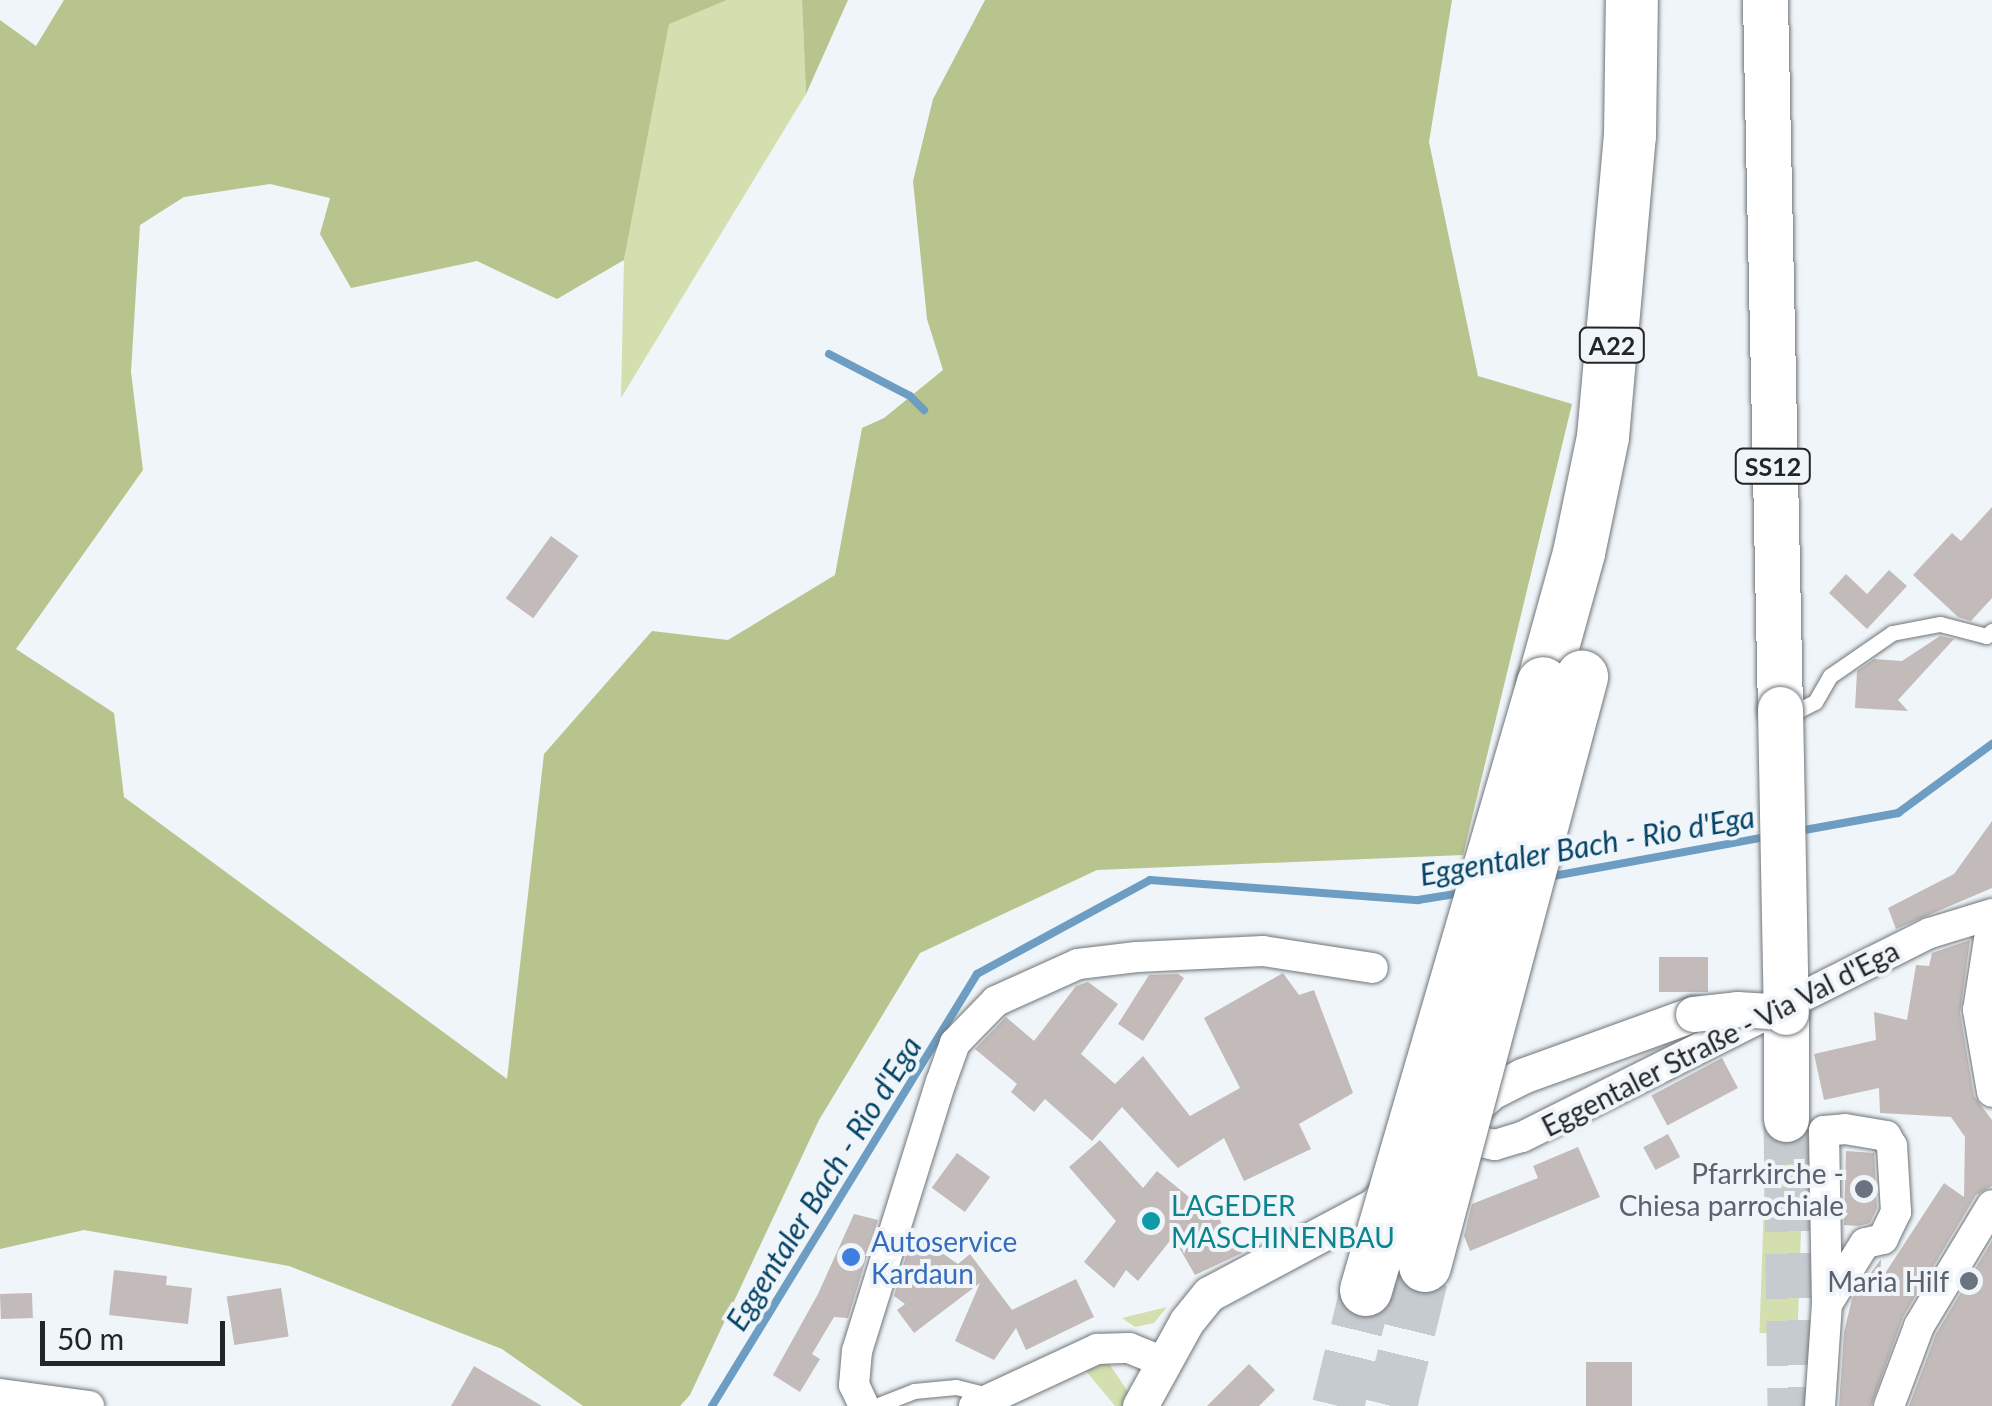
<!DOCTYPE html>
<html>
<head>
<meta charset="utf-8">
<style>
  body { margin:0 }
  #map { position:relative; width:1992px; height:1406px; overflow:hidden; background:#eff5f9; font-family:Lato,sans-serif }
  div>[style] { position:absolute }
  .green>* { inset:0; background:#d3dfae; transform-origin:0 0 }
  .forest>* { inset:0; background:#b8c48d }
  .stream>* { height:8px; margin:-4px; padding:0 4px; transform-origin:4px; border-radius:4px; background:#6d9dc2 }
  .building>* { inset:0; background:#c2bbba; transform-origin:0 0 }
  .primary-tunnel>* { height:45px; margin-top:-22.5px; transform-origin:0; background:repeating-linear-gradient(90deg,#c6cbcf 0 45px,transparent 0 67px) }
  .motorway-tunnel>* { height:52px; margin-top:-26px; transform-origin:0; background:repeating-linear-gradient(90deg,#c6cbcf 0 52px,transparent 0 78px) }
  .roads { filter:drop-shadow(0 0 2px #707579) drop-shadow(0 0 2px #707579) }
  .service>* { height:15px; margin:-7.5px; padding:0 7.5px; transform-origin:7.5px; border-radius:7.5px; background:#fff }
  .minor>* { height:30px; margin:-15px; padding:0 15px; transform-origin:15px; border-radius:15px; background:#fff }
  .tertiary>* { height:35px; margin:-17.5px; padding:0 17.5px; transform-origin:17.5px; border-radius:17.5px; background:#fff }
  .primary>* { height:45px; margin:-22.5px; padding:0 22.5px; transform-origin:22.5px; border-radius:22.5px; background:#fff }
  .motorway>* { height:52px; margin:-26px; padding:0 26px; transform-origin:26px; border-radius:26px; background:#fff }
  .bridges { filter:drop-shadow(0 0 2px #707579) drop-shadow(0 0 2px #707579) }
  .tertiary-bridge>* { height:35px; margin:-17.5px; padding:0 17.5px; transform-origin:17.5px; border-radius:17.5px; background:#fff }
  .primary-bridge>* { height:45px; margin:-22.5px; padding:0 22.5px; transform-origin:22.5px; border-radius:22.5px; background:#fff }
  .motorway-bridge>* { height:52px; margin:-26px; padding:0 26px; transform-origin:26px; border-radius:26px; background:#fff }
  .dots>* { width:28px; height:28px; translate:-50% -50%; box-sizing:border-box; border:5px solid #eff5f9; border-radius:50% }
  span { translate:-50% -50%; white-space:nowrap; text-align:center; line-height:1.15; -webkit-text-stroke:8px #eff5f9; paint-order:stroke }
  .shield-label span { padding:2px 8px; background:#eff5f9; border:2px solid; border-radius:8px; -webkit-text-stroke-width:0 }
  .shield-label { font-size:25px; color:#232527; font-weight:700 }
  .street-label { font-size:28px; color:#232527 }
  .worship-label { font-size:28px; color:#5b616d }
  .right { translate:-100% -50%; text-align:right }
  .culture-label { font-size:28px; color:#0d838f }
  .left { translate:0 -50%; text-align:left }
  .shop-label { font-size:28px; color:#366cbe }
  .water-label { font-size:30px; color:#044367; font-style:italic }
  .scale { position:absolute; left:40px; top:1321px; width:185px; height:45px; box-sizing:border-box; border:5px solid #232527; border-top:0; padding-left:12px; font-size:30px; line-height:35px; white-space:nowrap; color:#232527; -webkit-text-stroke:8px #eff5f9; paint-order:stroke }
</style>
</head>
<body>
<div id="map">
  <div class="green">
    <div style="clip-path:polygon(727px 0,802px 0,806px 94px,621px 398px,624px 260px,669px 23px)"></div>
    <div style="left:1766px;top:1146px;width:38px;height:187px;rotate:2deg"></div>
    <div style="clip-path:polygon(1167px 1307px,1154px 1323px,1135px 1327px,1122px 1318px)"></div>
    <div style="clip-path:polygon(1108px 1362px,1131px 1396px,1127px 1406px,1115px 1406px,1086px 1371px)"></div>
  </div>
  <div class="forest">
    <div style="clip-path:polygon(64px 0,727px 0,669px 24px,624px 260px,557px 299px,477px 261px,351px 288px,320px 234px,330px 198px,270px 184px,184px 197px,140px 225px,131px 372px,143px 470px,16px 649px,114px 713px,124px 797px,507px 1079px,544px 754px,652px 631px,728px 640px,835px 575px,862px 428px,884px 418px,943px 370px,927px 319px,913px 181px,933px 99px,985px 0,1452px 0,1429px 142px,1478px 376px,1572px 404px,1463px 855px,1097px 870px,920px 953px,819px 1120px,690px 1395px,680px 1406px,583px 1406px,502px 1349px,289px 1266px,84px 1230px,0 1249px,0 20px,36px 46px)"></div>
    <div style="clip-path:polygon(802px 0,848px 0,806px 94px)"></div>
  </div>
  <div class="stream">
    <div style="left:829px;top:354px;width:91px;rotate:27.4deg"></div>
    <div style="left:910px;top:396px;width:20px;rotate:45deg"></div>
    <div style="left:1799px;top:831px;width:101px;rotate:-10.3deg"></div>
    <div style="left:1898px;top:813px;width:117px;rotate:-36.3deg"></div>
    <div style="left:1548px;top:877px;width:222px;rotate:-10.4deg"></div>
    <div style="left:712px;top:1406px;width:507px;rotate:-58.47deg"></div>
    <div style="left:977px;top:974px;width:197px;rotate:-28.5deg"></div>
    <div style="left:1150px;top:880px;width:269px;rotate:4.3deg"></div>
    <div style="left:1418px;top:900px;width:44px;rotate:-9.2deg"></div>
  </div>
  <div class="building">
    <div style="clip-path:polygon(1992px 507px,1992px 598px,1971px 621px,1958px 617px,1913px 575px,1952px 533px,1961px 541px)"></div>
    <div style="left:551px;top:536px;width:34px;height:77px;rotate:36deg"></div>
    <div style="clip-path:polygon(1889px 570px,1907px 586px,1867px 629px,1829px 593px,1846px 574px,1867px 594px)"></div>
    <div style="clip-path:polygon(1940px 636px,1954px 639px,1898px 700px,1908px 711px,1855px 708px,1857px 671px,1874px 659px,1902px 661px)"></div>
    <div style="clip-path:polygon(1992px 821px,1992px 888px,1896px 929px,1888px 908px,1954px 874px)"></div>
    <div style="clip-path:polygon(1970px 940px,1960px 1013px,1974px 1096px,1992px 1120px,1992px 1186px,1976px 1195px,1903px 1317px,1871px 1406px,1839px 1406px,1844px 1332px,1852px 1299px,1881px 1259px,1880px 1281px,1944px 1183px,1964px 1197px,1965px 1137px,1951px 1117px,1880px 1113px,1879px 1088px,1824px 1100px,1814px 1054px,1876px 1040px,1874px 1012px,1907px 1020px,1916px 965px,1929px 966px,1932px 953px)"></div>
    <div style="left:1659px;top:957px;width:49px;height:35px"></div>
    <div style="clip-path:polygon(1283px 973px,1299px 995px,1314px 990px,1353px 1093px,1299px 1124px,1311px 1149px,1244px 1181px,1224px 1138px,1178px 1168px,1122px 1107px,1092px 1141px,1045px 1099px,1034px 1112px,1011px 1092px,1017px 1084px,975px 1049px,1006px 1017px,1034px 1041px,1076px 986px,1088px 982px,1118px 1004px,1081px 1054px,1115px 1084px,1143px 1056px,1190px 1116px,1240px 1088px,1204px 1018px)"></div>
    <div style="clip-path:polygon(1178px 974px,1184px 978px,1143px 1041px,1118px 1024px,1149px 975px)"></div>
    <div style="left:1722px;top:1058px;width:34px;height:80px;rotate:62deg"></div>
    <div style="left:1668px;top:1134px;width:26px;height:28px;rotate:62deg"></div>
    <div style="clip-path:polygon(1100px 1140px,1143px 1188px,1157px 1171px,1204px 1209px,1209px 1204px,1242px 1253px,1195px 1275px,1173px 1237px,1138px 1281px,1126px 1270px,1114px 1288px,1084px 1262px,1116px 1221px,1069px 1167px)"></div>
    <div style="clip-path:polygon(1578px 1147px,1600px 1197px,1470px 1251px,1464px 1236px,1472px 1204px,1538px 1178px,1533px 1166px)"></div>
    <div style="clip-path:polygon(1846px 1151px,1874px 1153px,1877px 1208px,1870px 1223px,1858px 1226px,1844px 1225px)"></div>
    <div style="left:957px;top:1153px;width:41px;height:43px;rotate:36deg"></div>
    <div style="clip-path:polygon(854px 1214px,878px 1220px,848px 1318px,834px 1317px,812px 1354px,820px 1359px,800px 1392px,773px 1375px,818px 1294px)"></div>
    <div style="clip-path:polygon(913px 1233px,958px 1264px,970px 1254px,1012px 1310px,1076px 1279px,1094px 1317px,1026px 1350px,1016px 1328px,994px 1360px,955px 1341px,980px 1283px,914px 1333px,897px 1310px,905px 1304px,894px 1296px)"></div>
    <div style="clip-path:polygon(1992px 1241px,1992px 1406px,1909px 1406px,1936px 1334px)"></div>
    <div style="clip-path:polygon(114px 1270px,167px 1276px,166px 1285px,192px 1288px,188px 1324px,109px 1315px)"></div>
    <div style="left:281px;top:1288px;width:49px;height:55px;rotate:81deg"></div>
    <div style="left:32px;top:1293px;width:25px;height:32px;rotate:88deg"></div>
    <div style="left:1632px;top:1362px;width:44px;height:46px;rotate:90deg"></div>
    <div style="clip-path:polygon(1249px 1364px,1275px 1390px,1259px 1406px,1207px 1406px)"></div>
    <div style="clip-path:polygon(474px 1366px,542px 1406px,451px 1406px)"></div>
  </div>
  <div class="primary-tunnel">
    <div style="left:1786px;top:1119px;width:287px;rotate:89.2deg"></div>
  </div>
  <div class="motorway-tunnel">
    <div style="left:1338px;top:1406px;width:119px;rotate:-76.4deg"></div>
    <div style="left:1391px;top:1406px;width:144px;rotate:-76.3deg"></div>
  </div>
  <div class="roads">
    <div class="service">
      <div style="left:1785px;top:710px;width:14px"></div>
      <div style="left:1799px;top:710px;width:18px;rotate:-27deg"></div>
      <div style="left:1815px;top:702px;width:30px;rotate:-60deg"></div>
      <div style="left:1830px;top:676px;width:75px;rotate:-34.7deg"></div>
      <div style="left:1892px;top:633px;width:49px;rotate:-10.6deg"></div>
      <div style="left:1940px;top:624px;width:48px;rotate:14.6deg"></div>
      <div style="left:1986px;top:636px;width:8px;rotate:-40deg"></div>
      <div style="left:876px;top:1406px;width:41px;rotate:-21.5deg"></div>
      <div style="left:914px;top:1391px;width:42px;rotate:-5.4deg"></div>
      <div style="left:956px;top:1387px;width:32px;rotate:14deg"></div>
    </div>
    <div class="minor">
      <div style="left:1992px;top:920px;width:91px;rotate:98.8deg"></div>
      <div style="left:1978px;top:1010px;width:83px;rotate:80.3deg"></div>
      <div style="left:1449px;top:1135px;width:47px;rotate:12.3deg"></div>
      <div style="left:1495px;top:1145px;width:28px;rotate:-17deg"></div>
      <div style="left:1522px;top:1137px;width:456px;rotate:-26.6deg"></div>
      <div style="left:1930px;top:933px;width:65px;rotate:-17deg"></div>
      <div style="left:0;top:1394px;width:90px;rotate:7.7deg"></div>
      <div style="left:864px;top:1406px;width:23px;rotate:-115deg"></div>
      <div style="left:854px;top:1385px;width:34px;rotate:-85deg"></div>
      <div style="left:857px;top:1351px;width:282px;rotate:-72.7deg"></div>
      <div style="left:941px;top:1082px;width:41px;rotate:-70.3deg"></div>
      <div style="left:955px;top:1043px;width:59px;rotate:-45.7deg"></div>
      <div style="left:996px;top:1001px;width:90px;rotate:-24.3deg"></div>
      <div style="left:1078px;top:964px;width:59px;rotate:-6.8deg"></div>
      <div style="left:1137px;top:957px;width:126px;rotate:-2.7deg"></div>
      <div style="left:1263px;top:951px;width:111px;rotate:8.8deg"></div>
      <div style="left:974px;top:1406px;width:136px;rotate:-24.9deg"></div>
      <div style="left:1097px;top:1349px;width:32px;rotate:-2deg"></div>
      <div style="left:1129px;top:1348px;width:37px;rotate:22deg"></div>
      <div style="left:1820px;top:1406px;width:102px;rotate:-86.1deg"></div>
      <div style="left:1827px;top:1304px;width:173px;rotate:-91deg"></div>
      <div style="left:1824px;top:1131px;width:21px;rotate:-5deg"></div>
      <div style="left:1845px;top:1129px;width:42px;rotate:9.7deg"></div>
      <div style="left:1886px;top:1136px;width:12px;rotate:59deg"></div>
      <div style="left:1892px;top:1146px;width:66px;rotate:86.5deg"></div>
      <div style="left:1896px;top:1212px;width:30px;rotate:116deg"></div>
      <div style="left:1883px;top:1239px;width:18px;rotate:167deg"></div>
      <div style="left:1865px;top:1243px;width:72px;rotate:121.9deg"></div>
      <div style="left:1889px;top:1406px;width:85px;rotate:-69.4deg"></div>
      <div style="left:1919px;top:1326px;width:141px;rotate:-58.9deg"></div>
    </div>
    <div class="tertiary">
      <div style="left:1464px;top:1117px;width:37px;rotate:-43deg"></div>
      <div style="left:1491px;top:1092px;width:35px;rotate:-27deg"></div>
      <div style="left:1522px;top:1076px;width:182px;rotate:-19.9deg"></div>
      <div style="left:1140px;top:1406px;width:97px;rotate:-61.1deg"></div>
      <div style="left:1187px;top:1321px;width:35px;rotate:-51deg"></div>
      <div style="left:1209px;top:1294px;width:187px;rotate:-28.1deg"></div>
      <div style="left:1374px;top:1206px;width:29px;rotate:-46deg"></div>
    </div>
    <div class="primary">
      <div style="left:1765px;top:0;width:709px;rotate:88.79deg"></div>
      <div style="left:1786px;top:1119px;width:107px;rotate:-90deg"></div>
    </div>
    <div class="motorway">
      <div style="left:1543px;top:683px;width:135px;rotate:-74.5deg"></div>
      <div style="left:1579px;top:553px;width:118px;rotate:-78.3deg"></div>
      <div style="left:1603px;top:437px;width:302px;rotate:-84.9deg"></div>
      <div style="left:1630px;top:136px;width:136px;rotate:-89.2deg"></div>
    </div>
  </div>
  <div class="bridges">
    <div class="tertiary-bridge">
      <div style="left:1693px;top:1014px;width:44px;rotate:-6.5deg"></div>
      <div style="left:1737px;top:1009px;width:49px;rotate:3.5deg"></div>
    </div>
    <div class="primary-bridge">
      <div style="left:1780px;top:709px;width:303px;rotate:88.9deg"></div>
    </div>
    <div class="motorway-bridge">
      <div style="left:1425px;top:1266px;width:610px;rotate:-75.07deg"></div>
      <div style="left:1366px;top:1290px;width:632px;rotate:-73.74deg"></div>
    </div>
  </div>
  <div class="dots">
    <div style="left:1864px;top:1189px;background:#6b7280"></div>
    <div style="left:1151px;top:1221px;background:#0f9aa8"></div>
    <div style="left:851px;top:1257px;background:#3f7fe0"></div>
    <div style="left:1969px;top:1281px;background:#6b7280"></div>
  </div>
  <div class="shield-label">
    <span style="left:1612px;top:345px">A22</span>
    <span style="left:1773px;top:466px">SS12</span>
  </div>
  <div class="street-label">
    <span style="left:1720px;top:1038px;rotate:-27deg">Eggentaler Straße - Via Val d'Ega</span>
  </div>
  <div class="worship-label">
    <span class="right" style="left:1844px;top:1189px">Pfarrkirche -<br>Chiesa parrochiale</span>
    <span class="right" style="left:1949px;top:1281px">Maria Hilf</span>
  </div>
  <div class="culture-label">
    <span class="left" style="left:1171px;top:1221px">LAGEDER<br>MASCHINENBAU</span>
  </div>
  <div class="shop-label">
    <span class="left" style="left:871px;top:1257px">Autoservice<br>Kardaun</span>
  </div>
  <div class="water-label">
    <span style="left:1587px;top:845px;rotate:-10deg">Eggentaler Bach - Rio d'Ega</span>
    <span style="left:823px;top:1183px;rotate:-58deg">Eggentaler Bach - Rio d'Ega</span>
  </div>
  <div class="scale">50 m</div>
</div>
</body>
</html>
